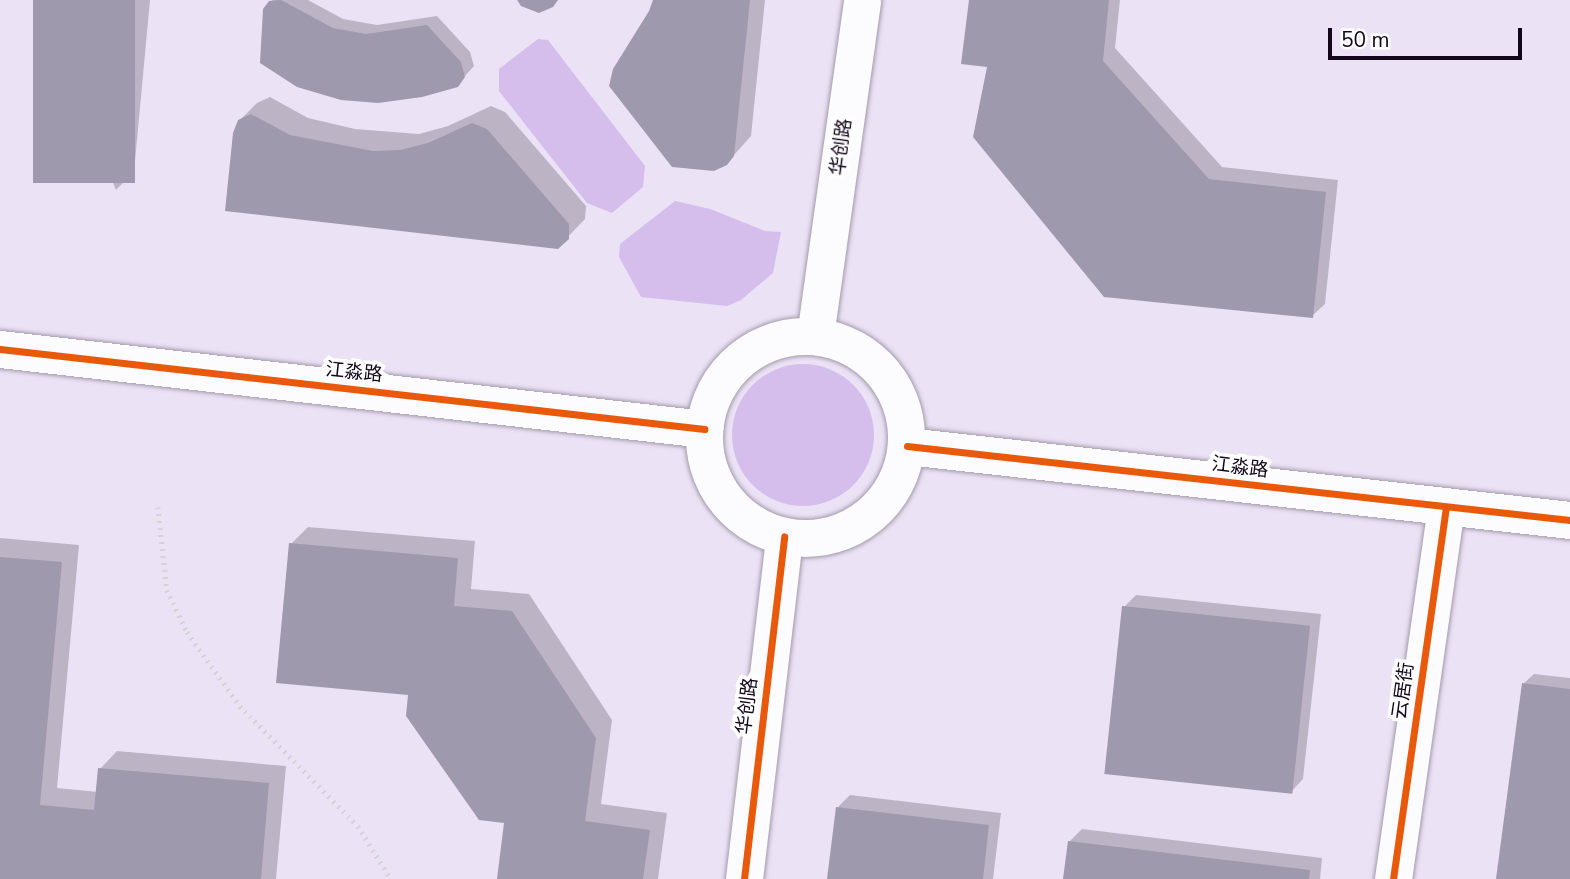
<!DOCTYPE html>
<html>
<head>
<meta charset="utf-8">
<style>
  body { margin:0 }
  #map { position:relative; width:1570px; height:879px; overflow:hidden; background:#ece2f6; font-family:"Nunito Sans","Noto Sans SC",sans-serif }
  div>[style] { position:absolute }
  .green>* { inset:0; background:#d5beeb }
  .round { border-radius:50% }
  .shadow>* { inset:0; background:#0003 }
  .building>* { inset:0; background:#9e99ac; transform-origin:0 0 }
  .path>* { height:4.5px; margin-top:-2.25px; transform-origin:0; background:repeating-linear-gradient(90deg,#d5d2d8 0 2px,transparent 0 7px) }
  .roads { filter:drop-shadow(0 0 2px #a39aac) drop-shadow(0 0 2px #a39aac) }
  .minor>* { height:37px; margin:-18.5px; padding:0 18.5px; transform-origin:18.5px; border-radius:18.5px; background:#fcfbfe }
  .minor>.ring { margin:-18.5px; padding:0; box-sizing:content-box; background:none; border:37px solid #fcfbfe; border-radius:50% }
  .cycleway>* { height:7px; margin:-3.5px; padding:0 3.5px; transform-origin:3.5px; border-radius:3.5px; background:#e8590c }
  span { translate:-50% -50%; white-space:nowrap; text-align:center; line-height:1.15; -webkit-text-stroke:7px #fff; paint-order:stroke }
  .street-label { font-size:19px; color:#12071b }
  .scale { position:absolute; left:1328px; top:28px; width:194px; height:32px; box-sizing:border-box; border:4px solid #12071b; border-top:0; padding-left:9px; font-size:21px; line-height:24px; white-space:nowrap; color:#12071b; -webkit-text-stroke:5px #fff; paint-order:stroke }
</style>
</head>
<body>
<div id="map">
  <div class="green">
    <div style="clip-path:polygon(538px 39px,548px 40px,645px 166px,643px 187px,612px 213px,587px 203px,499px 91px,499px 69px)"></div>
    <div style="clip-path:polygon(675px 201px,710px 209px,765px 231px,781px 232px,773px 273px,741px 300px,727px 306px,641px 297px,619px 257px,620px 244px)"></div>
    <div class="round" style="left:732px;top:364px;width:142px;height:142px"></div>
  </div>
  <div class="shadow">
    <div style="clip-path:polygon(35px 0,150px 0,134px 172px,116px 190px)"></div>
    <div style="clip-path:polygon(273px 0,308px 0,343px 19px,377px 25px,437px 16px,470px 52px,474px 66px,457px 85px,270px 2px)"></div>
    <div style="clip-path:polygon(655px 0,765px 0,751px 136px,726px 164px,651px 12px)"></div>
    <div style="clip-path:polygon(971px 0,1120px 0,1115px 48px,1222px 167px,1338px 180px,1325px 304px,1312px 316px,989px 65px)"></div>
    <div style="clip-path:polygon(270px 97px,308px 118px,355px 129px,419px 134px,448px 126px,491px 106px,505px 112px,586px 206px,585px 219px,558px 247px,239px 121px,257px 103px)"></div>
    <div style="clip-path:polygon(308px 527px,475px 541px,471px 589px,529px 594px,612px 720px,601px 804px,667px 813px,658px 879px,498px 879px,506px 822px,291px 544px)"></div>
    <div style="clip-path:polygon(0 538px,79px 545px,57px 788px,98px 792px,100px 769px,117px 751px,286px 766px,276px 879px,0 879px)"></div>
    <div style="clip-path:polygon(1136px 595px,1321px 614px,1303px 779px,1291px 792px,1124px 607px)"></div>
    <div style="clip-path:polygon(1534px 674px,1570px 678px,1570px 879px,1497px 879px,1524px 683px)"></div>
    <div style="clip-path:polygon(850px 795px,1001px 813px,993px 879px,829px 879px,837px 808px)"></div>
    <div style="clip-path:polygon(1082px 829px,1322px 858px,1320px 879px,1064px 879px,1069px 842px)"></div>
  </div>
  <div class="building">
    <div style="left:33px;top:0;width:102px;height:183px"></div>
    <div style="clip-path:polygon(281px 0,333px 28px,366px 34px,427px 25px,461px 62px,465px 77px,458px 87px,422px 97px,378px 103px,341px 100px,297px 87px,260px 63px,263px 9px,269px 1px)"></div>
    <div style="clip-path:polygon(517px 0,558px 0,553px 7px,539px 13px,521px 6px)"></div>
    <div style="clip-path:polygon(653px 0,750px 0,734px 156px,727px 165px,714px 171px,672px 167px,609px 86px,613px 69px,649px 11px)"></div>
    <div style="clip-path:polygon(969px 0,1109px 0,1103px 61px,1209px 179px,1326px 192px,1313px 318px,1104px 297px,973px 137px,987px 67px,961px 64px)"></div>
    <div style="clip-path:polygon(251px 114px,290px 135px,373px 151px,400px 150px,428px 143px,472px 123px,487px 129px,569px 224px,569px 239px,558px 249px,225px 211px,233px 133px,238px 120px)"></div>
    <div style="clip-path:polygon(289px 543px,458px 558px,454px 606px,512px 611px,596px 738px,585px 821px,650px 830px,643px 879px,497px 879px,504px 823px,479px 820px,406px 716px,408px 695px,276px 683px)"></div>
    <div style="clip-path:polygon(0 557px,62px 562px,40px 805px,94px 810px,98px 768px,269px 783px,261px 879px,0 879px)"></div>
    <div style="left:1122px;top:606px;width:189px;height:169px;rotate:6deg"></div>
    <div style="clip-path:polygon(1522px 683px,1570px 689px,1570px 879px,1496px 879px)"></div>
    <div style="clip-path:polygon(836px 807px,989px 825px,983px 879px,827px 879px)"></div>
    <div style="clip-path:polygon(1068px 841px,1310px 870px,1309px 879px,1063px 879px)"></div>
  </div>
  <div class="path">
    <div style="left:158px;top:507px;width:83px;rotate:83.8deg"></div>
    <div style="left:167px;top:590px;width:47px;rotate:64.5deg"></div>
    <div style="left:187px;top:632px;width:91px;rotate:54.4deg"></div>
    <div style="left:240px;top:706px;width:168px;rotate:45.5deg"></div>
    <div style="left:358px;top:826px;width:62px;rotate:58.1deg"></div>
  </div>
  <div class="roads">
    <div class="minor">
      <div class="ring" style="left:704px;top:336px;width:165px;height:165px"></div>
      <div style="left:815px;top:336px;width:339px;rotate:-82deg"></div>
      <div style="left:0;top:349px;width:709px;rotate:6.48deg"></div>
      <div style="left:907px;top:446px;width:667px;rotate:6.37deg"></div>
      <div style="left:744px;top:879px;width:345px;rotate:-83.3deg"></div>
      <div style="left:1393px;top:879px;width:375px;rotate:-81.9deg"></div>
    </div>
  </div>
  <div class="cycleway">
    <div style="left:0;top:349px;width:709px;rotate:6.48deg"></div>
    <div style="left:907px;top:446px;width:667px;rotate:6.37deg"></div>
    <div style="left:744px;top:879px;width:345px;rotate:-83.3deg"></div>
    <div style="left:1393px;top:879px;width:375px;rotate:-81.9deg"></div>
  </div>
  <div class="street-label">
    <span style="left:842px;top:147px;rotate:-82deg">华创路</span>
    <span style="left:354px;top:373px;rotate:6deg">江淼路</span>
    <span style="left:1240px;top:468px;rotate:7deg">江淼路</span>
    <span style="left:1404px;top:691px;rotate:-82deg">云居街</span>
    <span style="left:748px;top:706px;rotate:-83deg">华创路</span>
  </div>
  <div class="scale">50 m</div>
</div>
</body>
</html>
